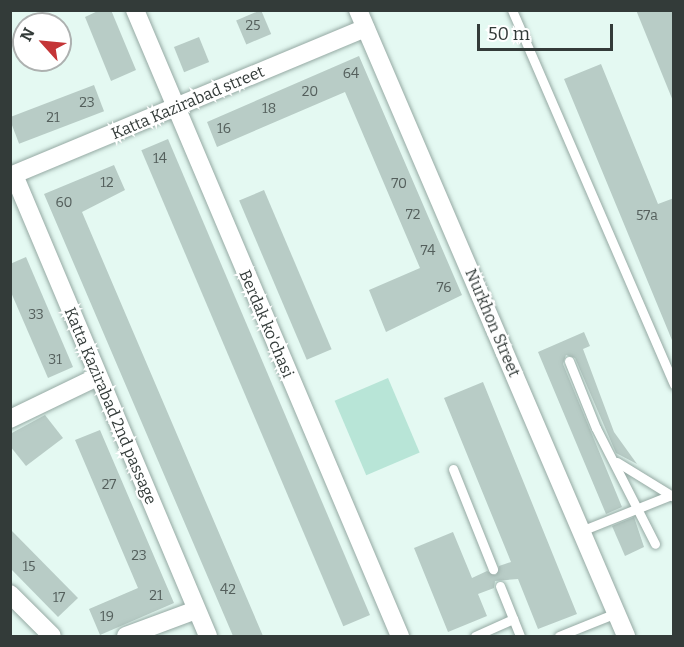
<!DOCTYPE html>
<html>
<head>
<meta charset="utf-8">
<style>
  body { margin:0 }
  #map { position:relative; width:684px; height:647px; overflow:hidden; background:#e4f9f2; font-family:Bitter,serif }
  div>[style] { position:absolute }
  .green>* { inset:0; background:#b8e5d7; transform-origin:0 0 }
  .building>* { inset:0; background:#b8ccc6; transform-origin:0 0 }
  .roads { filter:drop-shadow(0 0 2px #95a9a3) drop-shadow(0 0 2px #95a9a3) }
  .lane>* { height:9px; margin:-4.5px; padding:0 4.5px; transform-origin:4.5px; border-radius:4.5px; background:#fff }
  .street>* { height:18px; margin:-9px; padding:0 9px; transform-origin:9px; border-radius:9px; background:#fff }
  span { translate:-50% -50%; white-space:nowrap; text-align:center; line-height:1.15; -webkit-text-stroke:4.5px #fff; paint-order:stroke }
  .number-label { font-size:14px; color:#545f5c }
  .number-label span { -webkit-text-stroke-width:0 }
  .street-label { font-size:16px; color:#333b39 }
  .frame { position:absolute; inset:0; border:12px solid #333b39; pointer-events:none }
  .north { position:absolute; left:12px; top:12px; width:60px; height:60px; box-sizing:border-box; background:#fff; border:2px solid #adb1b0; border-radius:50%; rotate:297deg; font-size:16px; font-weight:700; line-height:24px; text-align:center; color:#333b39 }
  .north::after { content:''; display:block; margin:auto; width:21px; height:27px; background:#c43537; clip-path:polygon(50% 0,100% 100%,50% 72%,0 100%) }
  .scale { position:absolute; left:477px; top:24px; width:136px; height:27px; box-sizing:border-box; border:3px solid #333b39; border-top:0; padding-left:8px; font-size:18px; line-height:21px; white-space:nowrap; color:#333b39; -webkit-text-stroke:4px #fff; paint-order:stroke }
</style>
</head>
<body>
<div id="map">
  <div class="green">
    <div style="left:388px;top:378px;width:81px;height:58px;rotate:67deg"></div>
  </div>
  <div class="building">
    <div style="clip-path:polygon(100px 10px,111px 10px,136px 70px,111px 81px,85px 17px)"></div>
    <div style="left:261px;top:10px;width:26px;height:27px;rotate:67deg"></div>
    <div style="clip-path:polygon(636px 10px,674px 10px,674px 101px,673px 101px)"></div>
    <div style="left:199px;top:37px;width:27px;height:27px;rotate:68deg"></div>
    <div style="clip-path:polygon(359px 56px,462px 295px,386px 332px,369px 290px,420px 268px,345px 92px,217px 147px,207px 122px)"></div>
    <div style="clip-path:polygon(601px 64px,658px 204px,674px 198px,674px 345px,564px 79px)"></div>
    <div style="left:94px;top:85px;width:28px;height:91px;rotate:69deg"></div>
    <div style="left:168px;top:139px;width:517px;height:29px;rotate:67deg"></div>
    <div style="clip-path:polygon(114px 165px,125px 190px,82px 212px,263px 636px,233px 636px,44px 194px)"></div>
    <div style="left:264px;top:190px;width:173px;height:27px;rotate:67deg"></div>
    <div style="clip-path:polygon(26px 257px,73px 367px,48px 378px,10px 290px,10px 264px)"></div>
    <div style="clip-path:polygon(584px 332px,590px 346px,583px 349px,614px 432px,637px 464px,616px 453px,575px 358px,566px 355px,563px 364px,622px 507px,606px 514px,538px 352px)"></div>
    <div style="clip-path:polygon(483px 382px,577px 614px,538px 629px,518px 579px,495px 581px,494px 588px,478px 594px,487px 616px,448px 632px,414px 548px,453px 532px,472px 578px,487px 571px,496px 575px,499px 566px,511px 562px,444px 398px)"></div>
    <div style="clip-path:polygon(45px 415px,63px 438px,26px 466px,10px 446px,10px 434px)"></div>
    <div style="clip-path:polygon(100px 430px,174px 603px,100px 635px,89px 609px,138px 588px,75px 440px)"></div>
    <div style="clip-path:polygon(634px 517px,644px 547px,625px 556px,612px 526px)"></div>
    <div style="clip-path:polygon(10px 529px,78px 598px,58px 617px,10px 568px)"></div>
  </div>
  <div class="roads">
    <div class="lane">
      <div style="left:512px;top:10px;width:408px;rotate:66.6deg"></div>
      <div style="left:569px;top:361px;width:72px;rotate:68.1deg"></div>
      <div style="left:596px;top:428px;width:130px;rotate:63deg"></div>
      <div style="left:617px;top:462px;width:67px;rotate:31.6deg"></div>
      <div style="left:453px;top:469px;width:108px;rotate:68.2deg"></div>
      <div style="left:581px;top:531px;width:97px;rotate:-21.8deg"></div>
      <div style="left:500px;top:586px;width:54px;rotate:68.2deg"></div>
      <div style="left:475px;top:636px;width:42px;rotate:-24.1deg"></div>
      <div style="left:559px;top:636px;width:61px;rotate:-22deg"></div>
    </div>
    <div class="street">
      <div style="left:135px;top:10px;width:680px;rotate:67.06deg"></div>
      <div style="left:358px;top:10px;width:681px;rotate:66.82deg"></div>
      <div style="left:14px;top:175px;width:500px;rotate:67.18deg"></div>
      <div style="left:10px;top:176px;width:385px;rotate:-22.6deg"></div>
      <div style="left:10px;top:419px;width:97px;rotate:-25.8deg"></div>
      <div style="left:10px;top:594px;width:59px;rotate:45deg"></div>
      <div style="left:126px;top:636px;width:75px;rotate:-20.4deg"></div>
    </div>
  </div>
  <div class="number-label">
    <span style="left:253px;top:26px">25</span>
    <span style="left:351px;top:74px">64</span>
    <span style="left:310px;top:92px">20</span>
    <span style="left:87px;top:103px">23</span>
    <span style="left:269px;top:109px">18</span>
    <span style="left:53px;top:118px">21</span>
    <span style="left:224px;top:129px">16</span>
    <span style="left:160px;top:159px">14</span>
    <span style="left:107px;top:183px">12</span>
    <span style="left:399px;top:184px">70</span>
    <span style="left:64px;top:203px">60</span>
    <span style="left:413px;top:215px">72</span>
    <span style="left:647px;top:216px">57а</span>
    <span style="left:428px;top:251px">74</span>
    <span style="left:444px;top:288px">76</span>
    <span style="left:36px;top:315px">33</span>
    <span style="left:55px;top:360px">31</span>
    <span style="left:109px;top:485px">27</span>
    <span style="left:139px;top:556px">23</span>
    <span style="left:29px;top:567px">15</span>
    <span style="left:228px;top:590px">42</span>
    <span style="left:156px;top:596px">21</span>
    <span style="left:59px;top:598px">17</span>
    <span style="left:107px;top:617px">19</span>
  </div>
  <div class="street-label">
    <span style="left:188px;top:103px;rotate:-23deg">Katta Kazirabad street</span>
    <span style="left:492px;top:323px;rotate:67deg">Nurkhon Street</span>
    <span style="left:266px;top:324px;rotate:67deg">Berdak ko'chasi</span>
    <span style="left:110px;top:406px;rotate:67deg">Katta Kazirabad 2nd passage</span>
  </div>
  <div class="frame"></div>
  <div class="north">N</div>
  <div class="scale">50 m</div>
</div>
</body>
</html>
